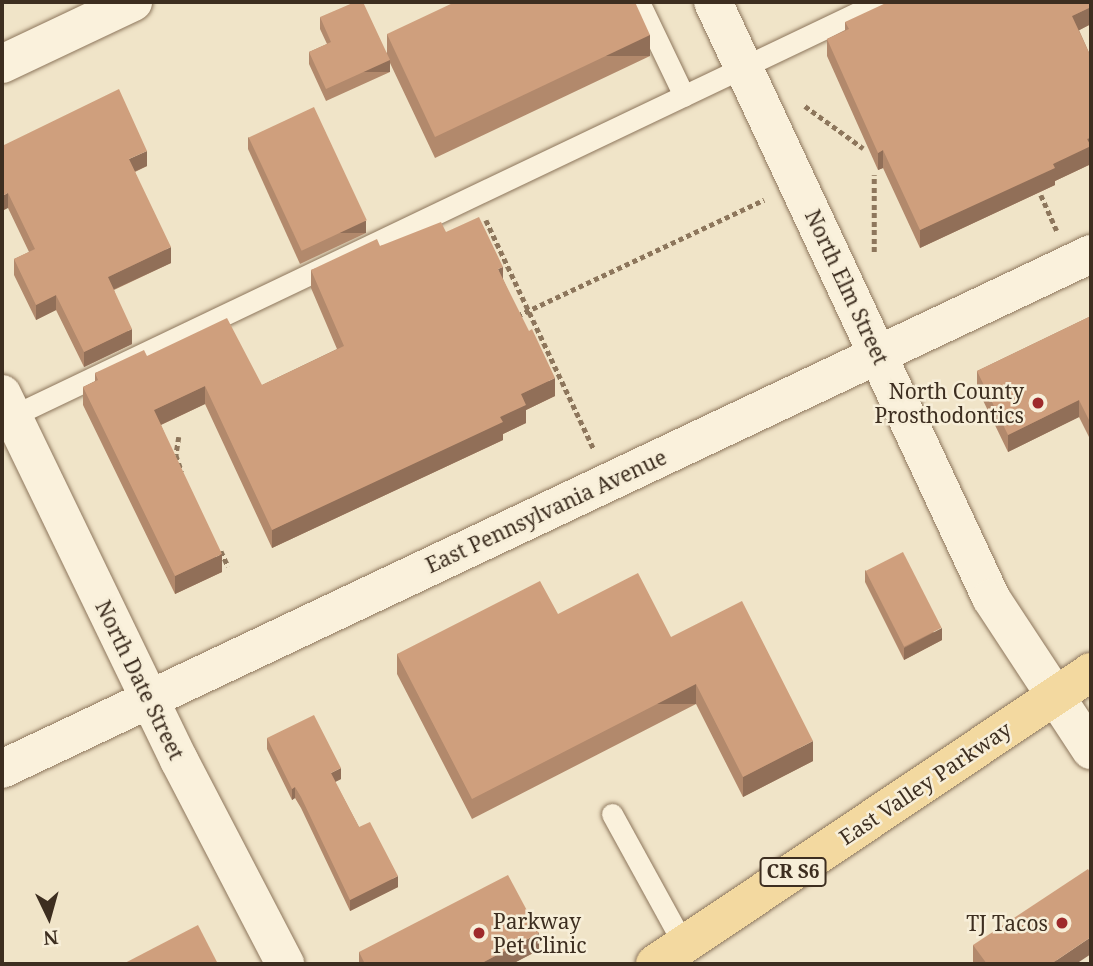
<!DOCTYPE html>
<html>
<head>
<meta charset="utf-8">
<style>
  body { margin:0 }
  #map { position:relative; width:1093px; height:966px; overflow:hidden; background:#f0e4c8; font-family:"Noto Serif",serif }
  div>[style] { position:absolute }
  .path>* { height:4.5px; margin-top:-2.25px; transform-origin:0; background:repeating-linear-gradient(90deg,#8d765c 0 5px,transparent 0 8.5px) }
  .roads { filter:drop-shadow(0 0 2px #8d765c) drop-shadow(0 0 2px #8d765c) }
  .lane>* { height:21px; margin:-10.5px; padding:0 10.5px; transform-origin:10.5px; border-radius:10.5px; background:#faf1dc }
  .street>* { height:38px; margin:-19px; padding:0 19px; transform-origin:19px; border-radius:19px; background:#faf1dc }
  .primary>* { height:38px; margin:-19px; padding:0 19px; transform-origin:19px; border-radius:19px; background:#f3d9a0 }
  .wall>* { inset:0; background:#b2896c }
  .shaded-wall>* { inset:0; background:#916f58; transform-origin:0 0 }
  .building>* { inset:0; background:#cf9f7d; transform-origin:0 0 }
  .dots>* { width:19px; height:19px; translate:-50% -50%; box-sizing:border-box; border:4px solid #f7eed8; border-radius:50% }
  span { translate:-50% -50%; white-space:nowrap; text-align:center; line-height:1.15; -webkit-text-stroke:5px #f7eed8; paint-order:stroke }
  .shield-label span { padding:2px 5px; background:#f7eed8; border:2px solid; border-radius:5px; -webkit-text-stroke-width:0 }
  .shield-label { font-size:19px; color:#3d2e20; font-weight:700 }
  .street-label { font-size:21px; color:#3d2e20 }
  .poi-label { font-size:21px; color:#3d2e20 }
  .right { translate:-100% -50%; text-align:right }
  .left { translate:0 -50%; text-align:left }
  .frame { position:absolute; inset:0; border:4px solid #3d2e20; pointer-events:none }
  .north { position:absolute; left:14px; top:882px; width:70px; height:70px; -webkit-text-stroke:5px #f7eed8; paint-order:stroke; rotate:175deg; font-size:19px; font-weight:700; line-height:28px; text-align:center; color:#3d2e20 }
  .north::after { content:''; display:block; margin:auto; width:24px; height:32px; background:#3d2e20; clip-path:polygon(50% 0,100% 100%,50% 72%,0 100%) }
</style>
</head>
<body>
<div id="map">
  <div class="path">
    <div style="left:805px;top:106px;width:72px;rotate:35.9deg"></div>
    <div style="left:1041px;top:195px;width:39px;rotate:66deg"></div>
    <div style="left:486px;top:220px;width:254px;rotate:64.8deg"></div>
    <div style="left:874px;top:252px;width:77px;rotate:-90deg"></div>
    <div style="left:517px;top:316px;width:273px;rotate:-25.2deg"></div>
    <div style="left:179px;top:437px;width:18px;rotate:99deg"></div>
    <div style="left:176px;top:455px;width:18px;rotate:71deg"></div>
    <div style="left:221px;top:551px;width:17px;rotate:65deg"></div>
  </div>
  <div class="roads">
    <div class="lane">
      <div style="left:639px;top:2px;width:104px;rotate:64.4deg"></div>
      <div style="left:4px;top:420px;width:971px;rotate:-25.51deg"></div>
      <div style="left:612px;top:814px;width:149px;rotate:61.2deg"></div>
    </div>
    <div class="street">
      <div style="left:713px;top:2px;width:658px;rotate:64.99deg"></div>
      <div style="left:991px;top:598px;width:182px;rotate:56.7deg"></div>
      <div style="left:2px;top:64px;width:145px;rotate:-25.3deg"></div>
      <div style="left:2px;top:394px;width:407px;rotate:64.2deg"></div>
      <div style="left:179px;top:760px;width:230px;rotate:62.5deg"></div>
      <div style="left:2px;top:769px;width:1205px;rotate:-25.31deg"></div>
    </div>
    <div class="primary">
      <div style="left:655px;top:964px;width:525px;rotate:-33.81deg"></div>
    </div>
  </div>
  <div class="wall">
    <div style="clip-path:polygon(1091px 2px,1091px 24px,1079px 30px,1091px 57px,1091px 164px,1055px 181px,1055px 185px,920px 248px,883px 168px,878px 170px,827px 56px,827px 39px,845px 30px,845px 22px)"></div>
    <div style="clip-path:polygon(320px 17px,387px 53px,387px 34px,650px 56px,435px 158px,390px 63px,390px 72px,326px 101px,309px 64px,309px 52px,327px 44px,320px 29px)"></div>
    <div style="clip-path:polygon(248px 137px,366px 233px,300px 264px,248px 149px)"></div>
    <div style="clip-path:polygon(2px 146px,147px 166px,135px 172px,171px 263px,114px 290px,132px 344px,84px 367px,56px 310px,36px 320px,14px 275px,14px 259px,29px 252px,8px 208px)"></div>
    <div style="clip-path:polygon(446px 232px,503px 279px,555px 396px,526px 410px,526px 423px,503px 434px,503px 440px,272px 548px,205px 404px,161px 425px,222px 572px,175px 594px,83px 405px,83px 387px,95px 381px,95px 373px,147px 356px,262px 385px,337px 349px,311px 288px,311px 270px,380px 246px)"></div>
    <div style="clip-path:polygon(1091px 316px,1091px 441px,1079px 417px,1008px 452px,977px 388px,977px 371px)"></div>
    <div style="clip-path:polygon(865px 570px,942px 640px,904px 660px,865px 582px)"></div>
    <div style="clip-path:polygon(558px 614px,671px 637px,813px 761px,743px 797px,696px 704px,472px 819px,397px 674px,397px 654px)"></div>
    <div style="clip-path:polygon(267px 738px,341px 779px,335px 782px,359px 827px,398px 887px,350px 911px,301px 808px,295px 798px,292px 800px,267px 749px)"></div>
    <div style="clip-path:polygon(973px 945px,1076px 964px,975px 964px,973px 962px)"></div>
    <div style="clip-path:polygon(539px 950px,512px 964px,359px 964px,359px 952px)"></div>
  </div>
  <div class="shaded-wall">
    <div style="clip-path:polygon(1091px 7px,1091px 24px,1072px 34px,1072px 16px)"></div>
    <div style="left:650px;top:35px;width:21px;height:238px;rotate:90deg"></div>
    <div style="left:390px;top:60px;width:12px;height:70px;rotate:90deg"></div>
    <div style="clip-path:polygon(1091px 137px,1091px 164px,1055px 181px,1055px 185px,920px 248px,920px 230px,1053px 164px)"></div>
    <div style="clip-path:polygon(883px 150px,883px 168px,878px 170px,878px 153px)"></div>
    <div style="clip-path:polygon(147px 151px,147px 166px,129px 174px,129px 159px)"></div>
    <div style="clip-path:polygon(8px 193px,8px 208px,2px 211px,2px 196px)"></div>
    <div style="left:366px;top:221px;width:12px;height:73px;rotate:90deg"></div>
    <div style="clip-path:polygon(171px 247px,171px 263px,108px 292px,108px 277px)"></div>
    <div style="clip-path:polygon(503px 267px,503px 285px,498px 269px)"></div>
    <div style="clip-path:polygon(56px 295px,56px 310px,36px 320px,36px 305px)"></div>
    <div style="clip-path:polygon(132px 329px,132px 344px,84px 367px,84px 352px)"></div>
    <div style="clip-path:polygon(555px 378px,555px 396px,526px 410px,526px 423px,503px 434px,503px 440px,272px 548px,272px 530px,500px 417px,521px 394px)"></div>
    <div style="clip-path:polygon(205px 386px,205px 404px,154px 428px,154px 410px)"></div>
    <div style="clip-path:polygon(1079px 400px,1079px 417px,1008px 452px,1008px 435px)"></div>
    <div style="clip-path:polygon(222px 554px,222px 572px,175px 594px,175px 576px)"></div>
    <div style="clip-path:polygon(942px 628px,942px 640px,904px 660px,904px 648px)"></div>
    <div style="left:696px;top:684px;width:20px;height:252px;rotate:90deg"></div>
    <div style="clip-path:polygon(813px 741px,813px 761px,743px 797px,743px 777px)"></div>
    <div style="clip-path:polygon(341px 768px,341px 779px,331px 784px,331px 773px)"></div>
    <div style="clip-path:polygon(295px 787px,295px 798px,292px 800px,292px 789px)"></div>
    <div style="clip-path:polygon(398px 876px,398px 887px,350px 911px,350px 900px)"></div>
    <div style="clip-path:polygon(539px 933px,539px 950px,512px 964px,480px 964px)"></div>
    <div style="clip-path:polygon(1091px 937px,1091px 954px,1076px 964px,1051px 964px)"></div>
  </div>
  <div class="building">
    <div style="clip-path:polygon(355px 2px,363px 2px,390px 60px,326px 89px,309px 52px,331px 42px,320px 17px)"></div>
    <div style="clip-path:polygon(455px 2px,635px 2px,650px 35px,435px 137px,387px 34px)"></div>
    <div style="clip-path:polygon(888px 2px,1091px 2px,1091px 7px,1072px 16px,1091px 57px,1091px 137px,1087px 139px,1091px 146px,1053px 164px,1055px 168px,920px 230px,883px 150px,878px 153px,827px 39px,849px 29px,845px 22px)"></div>
    <div style="clip-path:polygon(119px 89px,147px 151px,129px 159px,171px 247px,108px 277px,132px 329px,84px 352px,56px 295px,36px 305px,14px 259px,35px 249px,8px 193px,2px 196px,2px 146px)"></div>
    <div style="left:314px;top:107px;width:125px;height:72px;rotate:65deg"></div>
    <div style="clip-path:polygon(479px 217px,503px 267px,498px 269px,529px 331px,532px 329px,555px 378px,521px 394px,526px 405px,500px 417px,503px 422px,272px 530px,205px 386px,154px 410px,222px 554px,175px 576px,83px 387px,98px 380px,95px 373px,144px 350px,147px 356px,227px 318px,262px 385px,344px 346px,311px 270px,377px 239px,380px 246px,441px 222px,446px 232px)"></div>
    <div style="clip-path:polygon(1091px 316px,1091px 424px,1079px 400px,1008px 435px,977px 371px)"></div>
    <div style="left:903px;top:552px;width:85px;height:42px;rotate:63deg"></div>
    <div style="clip-path:polygon(638px 573px,671px 637px,742px 601px,813px 741px,743px 777px,696px 684px,472px 799px,397px 654px,540px 581px,558px 614px)"></div>
    <div style="clip-path:polygon(314px 715px,341px 768px,331px 773px,359px 827px,370px 822px,398px 876px,350px 900px,301px 797px,295px 787px,292px 789px,267px 738px)"></div>
    <div style="clip-path:polygon(1088px 869px,1091px 874px,1091px 937px,1051px 964px,987px 964px,973px 945px)"></div>
    <div style="clip-path:polygon(508px 875px,539px 933px,480px 964px,365px 964px,359px 952px)"></div>
    <div style="clip-path:polygon(198px 925px,218px 964px,123px 964px)"></div>
  </div>
  <div class="dots">
    <div style="left:1038px;top:403px;background:#9e2a2b"></div>
    <div style="left:1062px;top:923px;background:#9e2a2b"></div>
    <div style="left:479px;top:933px;background:#9e2a2b"></div>
  </div>
  <div class="shield-label">
    <span style="left:793px;top:872px">CR S6</span>
  </div>
  <div class="street-label">
    <span style="left:847px;top:287px;rotate:65deg">North Elm Street</span>
    <span style="left:546px;top:511px;rotate:-25deg">East Pennsylvania Avenue</span>
    <span style="left:140px;top:680px;rotate:64deg">North Date Street</span>
    <span style="left:925px;top:783px;rotate:-34deg">East Valley Parkway</span>
  </div>
  <div class="poi-label">
    <span class="right" style="left:1024px;top:403px">North County<br>Prosthodontics</span>
    <span class="left" style="left:493px;top:933px">Parkway<br>Pet Clinic</span>
    <span class="right" style="left:1048px;top:923px">TJ Tacos</span>
  </div>
  <div class="frame"></div>
  <div class="north">N</div>
</div>
</body>
</html>
